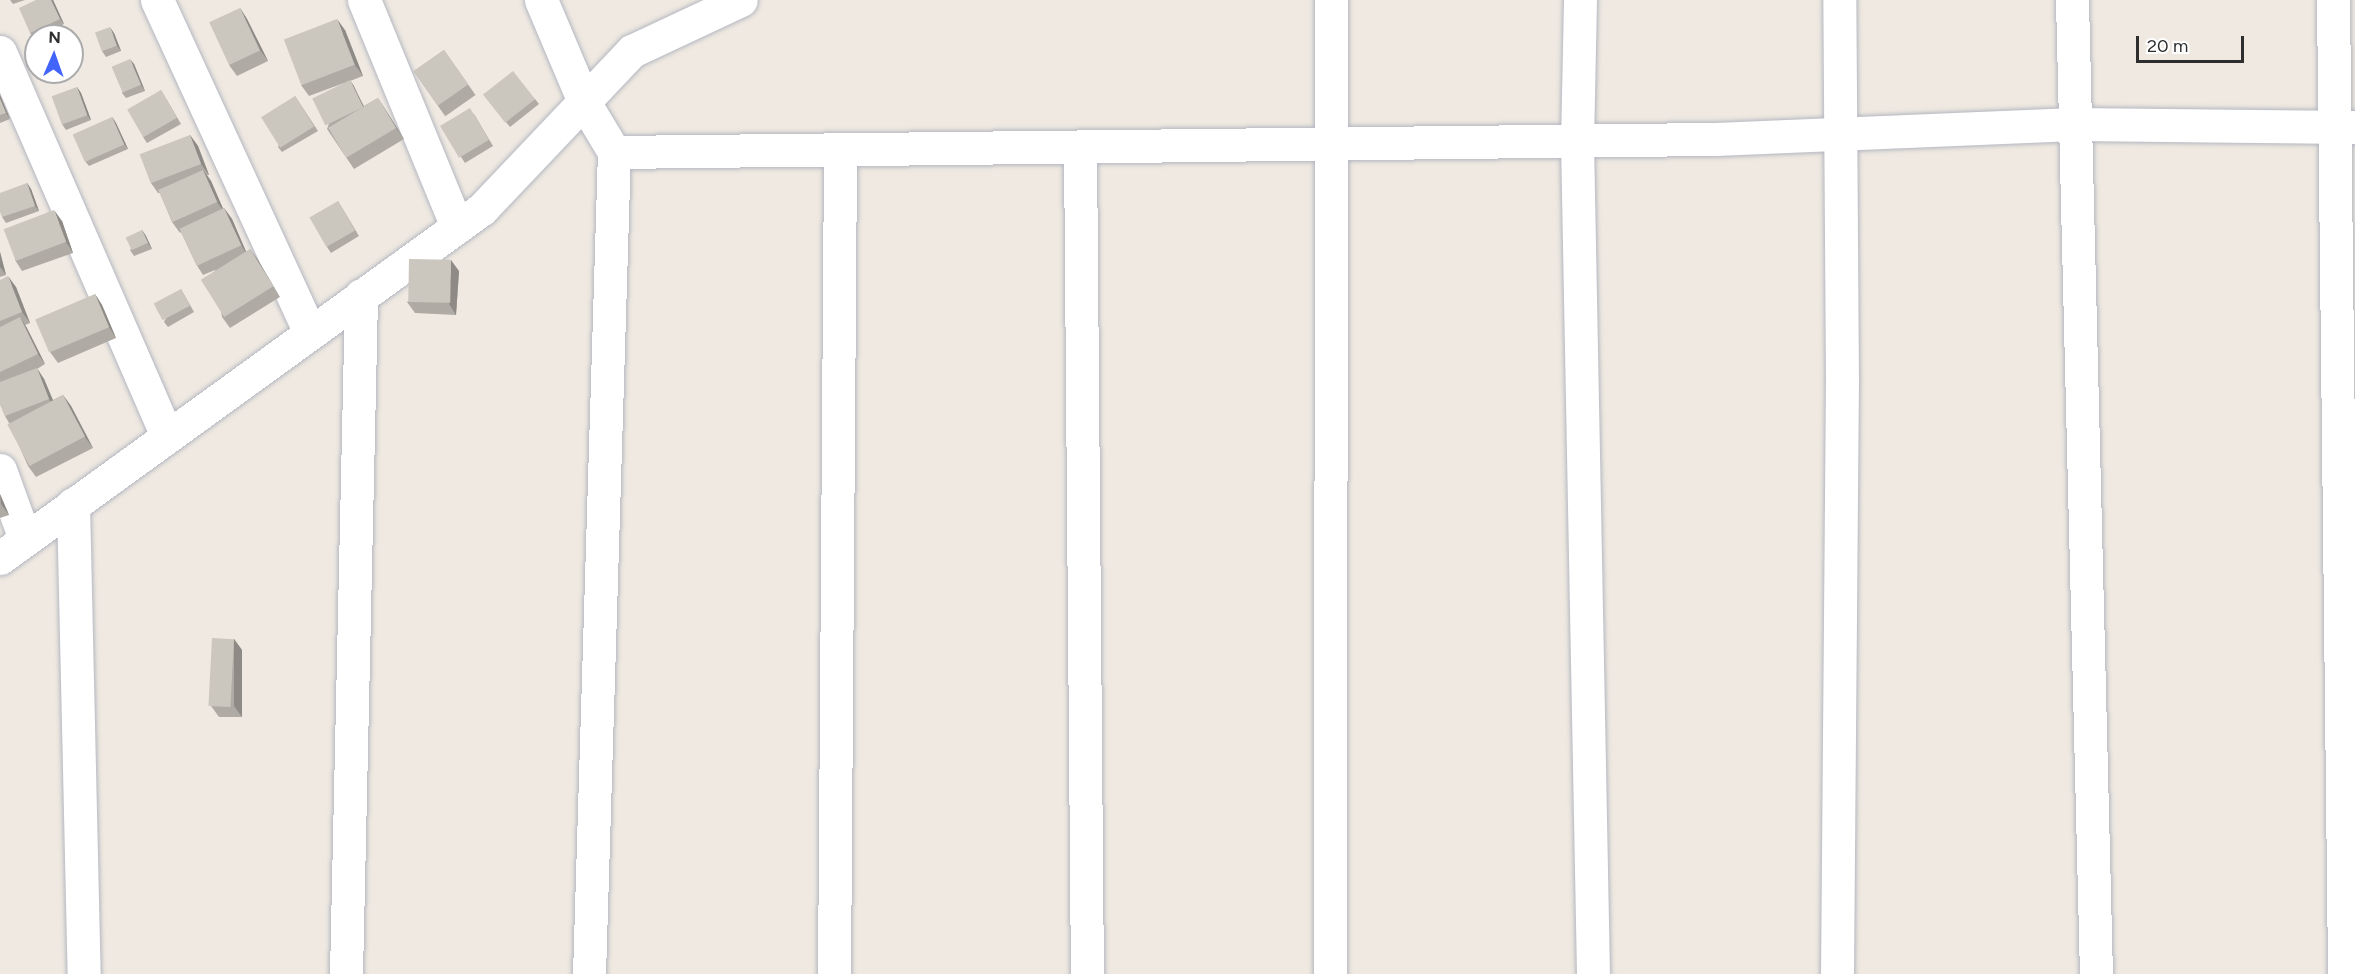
<!DOCTYPE html>
<html>
<head>
<meta charset="utf-8">
<style>
  body { margin:0 }
  #map { position:relative; width:2355px; height:974px; overflow:hidden; background:#efe9e1; font-family:Figtree,sans-serif }
  div>[style] { position:absolute }
  .roads { filter:drop-shadow(0 0 2px #b4b7c1) drop-shadow(0 0 2px #b4b7c1) }
  .minor>* { height:33px; margin:-16.5px; padding:0 16.5px; transform-origin:16.5px; border-radius:16.5px; background:#fff }
  .wall>* { inset:0; background:#afaba4; transform-origin:0 0 }
  .shaded-wall>* { inset:0; background:#8e8b86 }
  .building>* { inset:0; background:#cbc7bf; transform-origin:0 0 }
  span { translate:-50% -50%; white-space:nowrap; text-align:center; line-height:1.15; -webkit-text-stroke:5px #fff; paint-order:stroke }
  .north { position:absolute; left:24px; top:24px; width:60px; height:60px; box-sizing:border-box; background:#fff; border:2px solid #ababab; border-radius:50%; rotate:2deg; font-size:16px; font-weight:700; line-height:24px; text-align:center; color:#2e2e2e }
  .north::after { content:''; display:block; margin:auto; width:21px; height:27px; background:#4264fb; clip-path:polygon(50% 0,100% 100%,50% 72%,0 100%) }
  .scale { position:absolute; left:2136px; top:36px; width:108px; height:27px; box-sizing:border-box; border:3px solid #2e2e2e; border-top:0; padding-left:8px; font-size:18px; line-height:21px; white-space:nowrap; color:#2e2e2e; -webkit-text-stroke:4px #fff; paint-order:stroke }
</style>
</head>
<body>
<div id="map">
  <div class="roads">
    <div class="minor">
      <div style="left:157px;top:0;width:366px;rotate:65.3deg"></div>
      <div style="left:364px;top:0;width:245px;rotate:67.7deg"></div>
      <div style="left:541px;top:0;width:111px;rotate:67.1deg"></div>
      <div style="left:584px;top:102px;width:58px;rotate:59deg"></div>
      <div style="left:614px;top:152px;width:1101px;rotate:-0.68deg"></div>
      <div style="left:1715px;top:139px;width:360px;rotate:-2.4deg"></div>
      <div style="left:2075px;top:124px;width:280px;rotate:0.6deg"></div>
      <div style="left:1580px;top:0;width:141px;rotate:91.2deg"></div>
      <div style="left:1577px;top:141px;width:833px;rotate:88.9deg"></div>
      <div style="left:2072px;top:0;width:974px;rotate:88.59deg"></div>
      <div style="left:2333px;top:0;width:974px;rotate:89.35deg"></div>
      <div style="left:0;top:52px;width:419px;rotate:66.5deg"></div>
      <div style="left:1080px;top:147px;width:827px;rotate:89.52deg"></div>
      <div style="left:0;top:470px;width:73px;rotate:70.1deg"></div>
      <div style="left:73px;top:504px;width:470px;rotate:88.7deg"></div>
      <div style="left:0;top:558px;width:595px;rotate:-35.91deg"></div>
      <div style="left:482px;top:209px;width:218px;rotate:-46.5deg"></div>
      <div style="left:632px;top:51px;width:120px;rotate:-25.1deg"></div>
      <div style="left:346px;top:974px;width:679px;rotate:-88.73deg"></div>
      <div style="left:589px;top:974px;width:822px;rotate:-88.26deg"></div>
      <div style="left:834px;top:974px;width:824px;rotate:-89.58deg"></div>
      <div style="left:1330px;top:974px;width:974px;rotate:-89.94deg"></div>
      <div style="left:1837px;top:974px;width:592px;rotate:-89.52deg"></div>
      <div style="left:1842px;top:382px;width:382px;rotate:-90.4deg"></div>
    </div>
  </div>
  <div class="wall">
    <div style="clip-path:polygon(10px 0,25px 0,13px 4px)"></div>
    <div style="clip-path:polygon(36px 0,53px 0,64px 24px,39px 36px,36px 36px,36px 37px,34px 38px,30px 33px)"></div>
    <div style="clip-path:polygon(240px 8px,247px 19px,268px 61px,237px 76px,229px 65px)"></div>
    <div style="clip-path:polygon(345px 30px,363px 76px,350px 81px,364px 106px,378px 98px,404px 139px,354px 169px,327px 129px,344px 83px,309px 96px,301px 85px)"></div>
    <div style="clip-path:polygon(114px 33px,121px 51px,106px 57px,102px 51px)"></div>
    <div style="left:444px;top:50px;width:55px;height:37px;rotate:55deg"></div>
    <div style="clip-path:polygon(134px 64px,145px 91px,126px 98px,122px 93px)"></div>
    <div style="clip-path:polygon(45px 72px,72px 72px,72px 74px,51px 82px)"></div>
    <div style="clip-path:polygon(77px 87px,81px 93px,91px 120px,66px 130px,62px 124px)"></div>
    <div style="clip-path:polygon(161px 90px,181px 124px,147px 143px,143px 137px)"></div>
    <div style="clip-path:polygon(483px 94px,535px 99px,539px 104px,510px 127px)"></div>
    <div style="clip-path:polygon(0 95px,10px 119px,0 123px)"></div>
    <div style="clip-path:polygon(295px 96px,318px 131px,282px 152px,278px 147px)"></div>
    <div style="clip-path:polygon(474px 114px,493px 146px,465px 163px,441px 127px)"></div>
    <div style="clip-path:polygon(112px 117px,116px 123px,128px 149px,89px 166px,85px 161px)"></div>
    <div style="clip-path:polygon(190px 135px,198px 146px,209px 175px,207px 175px,211px 181px,223px 209px,224px 208px,232px 219px,246px 252px,250px 249px,280px 297px,230px 328px,222px 317px,215px 270px,203px 275px,196px 264px,181px 232px,180px 233px,172px 222px,160px 193px,158px 193px,151px 183px)"></div>
    <div style="clip-path:polygon(27px 183px,31px 189px,39px 211px,6px 223px,2px 217px)"></div>
    <div style="clip-path:polygon(338px 201px,359px 236px,331px 253px,327px 247px)"></div>
    <div style="clip-path:polygon(62px 221px,73px 253px,22px 271px,15px 260px)"></div>
    <div style="clip-path:polygon(142px 230px,146px 236px,152px 249px,134px 256px,130px 250px)"></div>
    <div style="clip-path:polygon(0 252px,6px 275px,0 277px)"></div>
    <div style="clip-path:polygon(459px 271px,456px 315px,415px 313px,407px 302px)"></div>
    <div style="clip-path:polygon(0 280px,16px 287px,30px 323px,25px 325px,45px 364px,37px 369px,44px 379px,53px 400px,63px 395px,71px 406px,93px 448px,36px 477px,28px 466px,9px 423px,5px 416px,0 404px)"></div>
    <div style="clip-path:polygon(181px 289px,194px 312px,168px 327px,164px 322px)"></div>
    <div style="clip-path:polygon(95px 294px,102px 305px,116px 338px,58px 363px,50px 352px)"></div>
    <div style="clip-path:polygon(0 494px,9px 515px,0 518px)"></div>
    <div style="clip-path:polygon(234px 639px,242px 650px,242px 717px,219px 717px,211px 706px)"></div>
  </div>
  <div class="shaded-wall">
    <div style="clip-path:polygon(51px 0,53px 0,64px 24px,60px 19px)"></div>
    <div style="clip-path:polygon(240px 8px,247px 19px,268px 61px,260px 50px)"></div>
    <div style="clip-path:polygon(337px 19px,345px 30px,363px 76px,355px 65px)"></div>
    <div style="clip-path:polygon(110px 27px,114px 33px,121px 51px,117px 46px)"></div>
    <div style="clip-path:polygon(130px 59px,134px 64px,145px 91px,141px 85px)"></div>
    <div style="clip-path:polygon(350px 80px,354px 86px,368px 116px,364px 110px)"></div>
    <div style="clip-path:polygon(77px 87px,81px 93px,91px 120px,87px 115px)"></div>
    <div style="clip-path:polygon(0 95px,10px 119px,6px 113px,0 99px)"></div>
    <div style="clip-path:polygon(378px 98px,385px 109px,404px 139px,396px 128px)"></div>
    <div style="clip-path:polygon(112px 117px,116px 123px,128px 149px,124px 144px)"></div>
    <div style="clip-path:polygon(190px 135px,198px 146px,209px 175px,201px 164px)"></div>
    <div style="clip-path:polygon(203px 170px,211px 181px,225px 213px,217px 202px)"></div>
    <div style="clip-path:polygon(27px 183px,31px 189px,39px 211px,35px 206px)"></div>
    <div style="clip-path:polygon(224px 208px,232px 219px,248px 256px,241px 245px)"></div>
    <div style="clip-path:polygon(54px 210px,62px 221px,73px 253px,66px 242px)"></div>
    <div style="clip-path:polygon(142px 230px,146px 236px,152px 249px,148px 243px)"></div>
    <div style="clip-path:polygon(250px 249px,258px 260px,280px 297px,273px 286px)"></div>
    <div style="clip-path:polygon(0 252px,6px 275px,0 267px)"></div>
    <div style="clip-path:polygon(451px 260px,459px 271px,456px 315px,449px 304px)"></div>
    <div style="clip-path:polygon(8px 276px,16px 287px,30px 323px,22px 312px)"></div>
    <div style="clip-path:polygon(95px 294px,102px 305px,116px 338px,109px 327px)"></div>
    <div style="clip-path:polygon(20px 317px,27px 328px,45px 364px,38px 354px)"></div>
    <div style="clip-path:polygon(37px 368px,44px 379px,57px 410px,49px 399px)"></div>
    <div style="clip-path:polygon(63px 395px,71px 406px,93px 448px,85px 437px)"></div>
    <div style="clip-path:polygon(0 494px,9px 515px,1px 504px)"></div>
    <div style="clip-path:polygon(234px 639px,242px 650px,242px 717px,234px 706px)"></div>
  </div>
  <div class="building">
    <div style="clip-path:polygon(36px 0,51px 0,60px 19px,30px 33px,19px 8px)"></div>
    <div style="left:240px;top:8px;width:47px;height:34px;rotate:65deg"></div>
    <div style="left:337px;top:19px;width:49px;height:57px;rotate:69deg"></div>
    <div style="left:110px;top:27px;width:20px;height:16px;rotate:70deg"></div>
    <div style="left:444px;top:50px;width:42px;height:37px;rotate:55deg"></div>
    <div style="left:130px;top:59px;width:28px;height:20px;rotate:67deg"></div>
    <div style="left:513px;top:71px;width:36px;height:38px;rotate:52deg"></div>
    <div style="clip-path:polygon(45px 72px,59px 72px,47px 77px)"></div>
    <div style="left:350px;top:80px;width:30px;height:42px;rotate:64deg"></div>
    <div style="left:77px;top:87px;width:30px;height:27px;rotate:70deg"></div>
    <div style="left:161px;top:90px;width:32px;height:39px;rotate:60deg"></div>
    <div style="left:295px;top:96px;width:36px;height:40px;rotate:58deg"></div>
    <div style="left:378px;top:98px;width:35px;height:58px;rotate:59deg"></div>
    <div style="clip-path:polygon(0 99px,6px 113px,0 115px)"></div>
    <div style="left:470px;top:108px;width:37px;height:35px;rotate:59deg"></div>
    <div style="left:112px;top:117px;width:30px;height:43px;rotate:66deg"></div>
    <div style="left:190px;top:135px;width:31px;height:54px;rotate:69deg"></div>
    <div style="left:203px;top:170px;width:35px;height:49px;rotate:66deg"></div>
    <div style="clip-path:polygon(27px 183px,35px 206px,2px 217px,0 212px,0 193px)"></div>
    <div style="left:338px;top:201px;width:34px;height:33px;rotate:60deg"></div>
    <div style="left:224px;top:208px;width:41px;height:49px;rotate:65deg"></div>
    <div style="left:54px;top:210px;width:34px;height:54px;rotate:69deg"></div>
    <div style="left:142px;top:230px;width:14px;height:18px;rotate:65deg"></div>
    <div style="left:250px;top:249px;width:44px;height:58px;rotate:58deg"></div>
    <div style="left:409px;top:259px;width:42px;height:43px;rotate:1deg"></div>
    <div style="clip-path:polygon(8px 276px,22px 312px,0 321px,0 280px)"></div>
    <div style="left:181px;top:289px;width:19px;height:31px;rotate:62deg"></div>
    <div style="left:95px;top:294px;width:36px;height:65px;rotate:67deg"></div>
    <div style="clip-path:polygon(20px 317px,38px 354px,0 372px,0 327px)"></div>
    <div style="clip-path:polygon(37px 368px,49px 399px,5px 416px,0 404px,0 382px)"></div>
    <div style="left:63px;top:395px;width:47px;height:63px;rotate:62deg"></div>
    <div style="left:212px;top:638px;width:22px;height:68px;rotate:3deg"></div>
  </div>
  <div class="north">N</div>
  <div class="scale">20 m</div>
</div>
</body>
</html>
